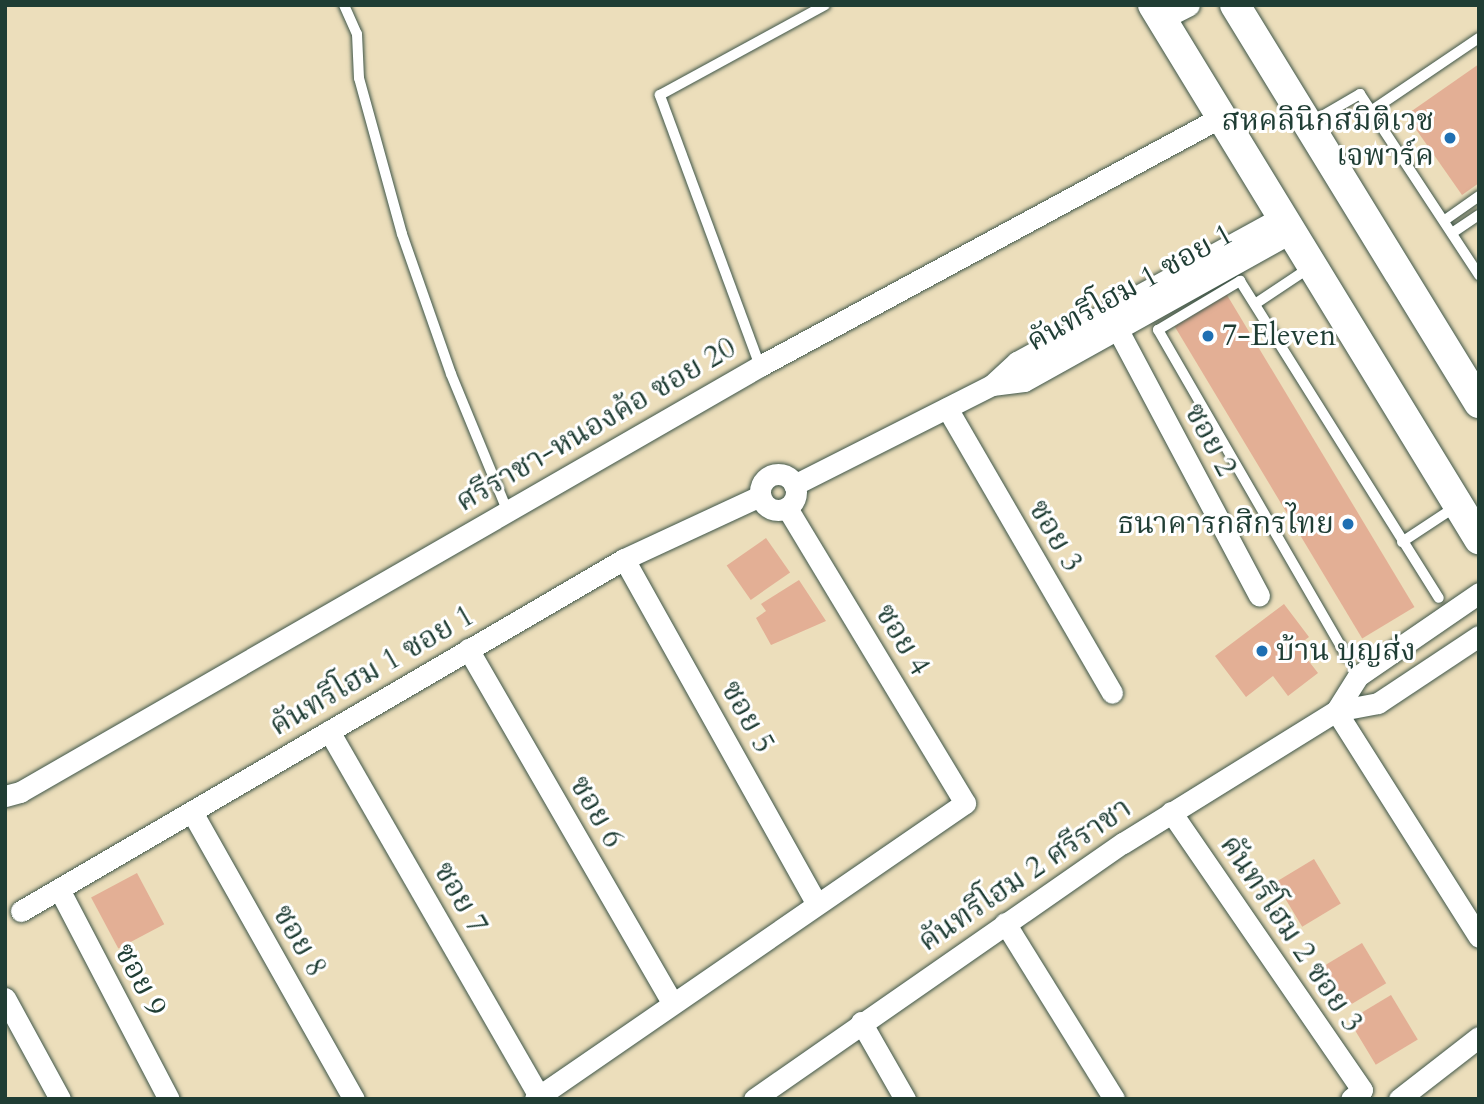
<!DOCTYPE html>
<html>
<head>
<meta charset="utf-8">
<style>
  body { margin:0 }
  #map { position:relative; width:1484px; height:1104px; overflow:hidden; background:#ecdebb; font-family:Cardo,"Noto Serif Thai",serif }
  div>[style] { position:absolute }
  .building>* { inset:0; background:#e3af95; transform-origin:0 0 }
  .roads { filter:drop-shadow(0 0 2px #3e5548) drop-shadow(0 0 2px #3e5548) }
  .lane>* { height:10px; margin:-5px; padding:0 5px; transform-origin:5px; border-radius:5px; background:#fff }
  .street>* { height:21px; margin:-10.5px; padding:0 10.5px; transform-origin:10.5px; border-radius:10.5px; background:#fff }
  .street>.ring { margin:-10.5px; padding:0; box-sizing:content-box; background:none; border:21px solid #fff; border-radius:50% }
  .secondary>* { height:30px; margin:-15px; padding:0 15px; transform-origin:15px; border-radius:15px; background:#fff }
  .dots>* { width:19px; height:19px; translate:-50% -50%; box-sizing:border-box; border:4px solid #fff; border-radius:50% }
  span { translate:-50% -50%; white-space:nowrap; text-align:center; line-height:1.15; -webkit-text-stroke:6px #fff; paint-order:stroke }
  .poi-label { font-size:30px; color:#1f3d34 }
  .right { translate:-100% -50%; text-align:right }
  .left { translate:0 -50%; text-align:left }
  .street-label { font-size:30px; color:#1f3d34 }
  .frame { position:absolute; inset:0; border:7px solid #1f3d34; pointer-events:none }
</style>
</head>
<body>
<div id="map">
  <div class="building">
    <div style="clip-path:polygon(1479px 64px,1479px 183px,1462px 195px,1406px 115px)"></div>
    <div style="left:1227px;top:295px;width:364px;height:61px;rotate:59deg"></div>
    <div style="left:766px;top:538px;width:42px;height:48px;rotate:55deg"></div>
    <div style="clip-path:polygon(799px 580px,826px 621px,771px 645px,756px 618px,766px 611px,761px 604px)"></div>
    <div style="clip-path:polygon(1284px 604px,1309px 637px,1297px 646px,1318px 673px,1288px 696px,1273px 676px,1246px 697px,1215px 656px)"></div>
    <div style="left:1314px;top:859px;width:52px;height:45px;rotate:59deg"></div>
    <div style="left:137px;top:873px;width:58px;height:52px;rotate:62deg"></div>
    <div style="left:1362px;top:943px;width:47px;height:49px;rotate:59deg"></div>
    <div style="left:1391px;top:995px;width:52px;height:49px;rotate:59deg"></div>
  </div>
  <div class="roads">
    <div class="lane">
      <div style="left:344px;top:5px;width:32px;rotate:66deg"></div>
      <div style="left:357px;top:34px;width:44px;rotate:87.4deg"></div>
      <div style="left:359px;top:78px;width:162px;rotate:74.6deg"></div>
      <div style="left:402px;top:234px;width:148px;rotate:70.7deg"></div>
      <div style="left:451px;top:374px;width:147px;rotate:67.6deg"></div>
      <div style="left:1371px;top:111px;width:130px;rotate:-34.1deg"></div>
      <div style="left:1310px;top:123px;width:58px;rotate:-30.1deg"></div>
      <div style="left:1360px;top:94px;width:217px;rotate:56.7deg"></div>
      <div style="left:1445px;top:220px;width:42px;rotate:-35.2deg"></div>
      <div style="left:1452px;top:233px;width:32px;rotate:-34deg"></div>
      <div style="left:1255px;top:304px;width:69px;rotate:-33.7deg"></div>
      <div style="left:760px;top:366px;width:289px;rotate:-110.3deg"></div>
      <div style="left:660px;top:95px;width:188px;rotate:-28.6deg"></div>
      <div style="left:1402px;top:542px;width:64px;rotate:-33.4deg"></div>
      <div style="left:1347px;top:657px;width:378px;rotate:-120deg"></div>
      <div style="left:1158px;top:330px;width:96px;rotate:-30.9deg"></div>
      <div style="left:1240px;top:281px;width:374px;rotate:57.9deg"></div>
    </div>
    <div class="street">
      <div style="left:1162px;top:19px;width:30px;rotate:-27deg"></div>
      <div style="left:1112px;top:319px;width:313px;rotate:62deg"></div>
      <div style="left:992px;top:385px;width:32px;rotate:-7deg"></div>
      <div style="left:1024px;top:381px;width:308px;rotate:-29.1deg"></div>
      <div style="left:947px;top:408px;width:329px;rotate:59.9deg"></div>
      <div class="ring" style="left:760px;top:474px;width:15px;height:15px"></div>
      <div style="left:794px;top:485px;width:222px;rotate:-26.8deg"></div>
      <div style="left:992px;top:385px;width:34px;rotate:-43deg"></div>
      <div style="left:1017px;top:362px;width:304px;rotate:-28.7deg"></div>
      <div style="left:624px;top:559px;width:395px;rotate:60.8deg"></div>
      <div style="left:468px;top:649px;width:409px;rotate:60deg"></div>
      <div style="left:1336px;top:711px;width:267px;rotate:57.7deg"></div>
      <div style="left:1336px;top:711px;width:41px;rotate:-57.8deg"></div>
      <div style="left:1358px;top:676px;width:147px;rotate:-34.4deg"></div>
      <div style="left:329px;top:731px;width:421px;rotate:60.1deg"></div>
      <div style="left:5px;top:796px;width:16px;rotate:-15deg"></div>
      <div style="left:20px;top:792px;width:854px;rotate:-29.93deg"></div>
      <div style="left:760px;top:366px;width:526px;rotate:-28.37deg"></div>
      <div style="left:192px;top:812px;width:330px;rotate:60.6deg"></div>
      <div style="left:1171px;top:812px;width:337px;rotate:55.5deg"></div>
      <div style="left:1362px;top:1090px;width:14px;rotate:141deg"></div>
      <div style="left:59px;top:889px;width:237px;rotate:62.4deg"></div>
      <div style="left:21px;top:911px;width:698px;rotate:-30.27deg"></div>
      <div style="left:624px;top:559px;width:150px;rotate:-24.9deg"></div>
      <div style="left:1005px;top:923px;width:207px;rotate:58.2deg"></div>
      <div style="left:5px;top:998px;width:115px;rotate:61.4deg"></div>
      <div style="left:861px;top:1022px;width:89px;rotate:60.3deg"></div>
      <div style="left:535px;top:1099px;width:522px;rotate:-34.54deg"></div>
      <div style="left:965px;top:803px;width:345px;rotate:-121.1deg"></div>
      <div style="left:754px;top:1099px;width:449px;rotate:-34.8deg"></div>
      <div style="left:1123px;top:843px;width:251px;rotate:-31.8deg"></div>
      <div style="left:1336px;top:711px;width:43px;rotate:-10.8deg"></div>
      <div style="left:1378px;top:703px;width:121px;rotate:-33.6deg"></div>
      <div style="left:1399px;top:1099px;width:101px;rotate:-37.8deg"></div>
    </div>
    <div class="secondary">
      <div style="left:1153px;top:5px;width:626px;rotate:58.6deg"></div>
      <div style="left:1235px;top:5px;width:467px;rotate:58.5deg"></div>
    </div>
  </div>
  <div class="dots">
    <div style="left:1450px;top:138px;background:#1f6fb2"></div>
    <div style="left:1208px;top:336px;background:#1f6fb2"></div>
    <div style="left:1348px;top:524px;background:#1f6fb2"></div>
    <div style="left:1262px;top:651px;background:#1f6fb2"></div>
  </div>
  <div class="poi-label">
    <span class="right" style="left:1434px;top:138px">สหคลินิกสมิติเวช<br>เจพาร์ค</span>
    <span class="left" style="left:1222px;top:336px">7-Eleven</span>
    <span class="right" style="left:1334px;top:524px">ธนาคารกสิกรไทย</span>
    <span class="left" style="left:1276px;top:651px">บ้าน บุญส่ง</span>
  </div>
  <div class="street-label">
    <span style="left:1130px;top:288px;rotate:-29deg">คันทรีโฮม 1 ซอย 1</span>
    <span style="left:596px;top:425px;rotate:-30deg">ศรีราชา-หนองค้อ ซอย 20</span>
    <span style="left:1210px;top:440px;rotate:62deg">ซอย 2</span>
    <span style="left:1055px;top:536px;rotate:60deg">ซอย 3</span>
    <span style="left:902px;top:640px;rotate:59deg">ซอย 4</span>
    <span style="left:372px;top:671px;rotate:-30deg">คันทรีโฮม 1 ซอย 1</span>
    <span style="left:747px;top:717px;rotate:61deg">ซอย 5</span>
    <span style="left:596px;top:812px;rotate:60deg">ซอย 6</span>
    <span style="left:1025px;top:875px;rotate:-34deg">คันทรีโฮม 2 ศรีราชา</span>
    <span style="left:460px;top:898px;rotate:60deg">ซอย 7</span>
    <span style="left:1291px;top:934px;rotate:56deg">คันทรีโฮม 2 ซอย 3</span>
    <span style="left:299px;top:941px;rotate:60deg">ซอย 8</span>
    <span style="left:140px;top:980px;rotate:62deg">ซอย 9</span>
  </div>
  <div class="frame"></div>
</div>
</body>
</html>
